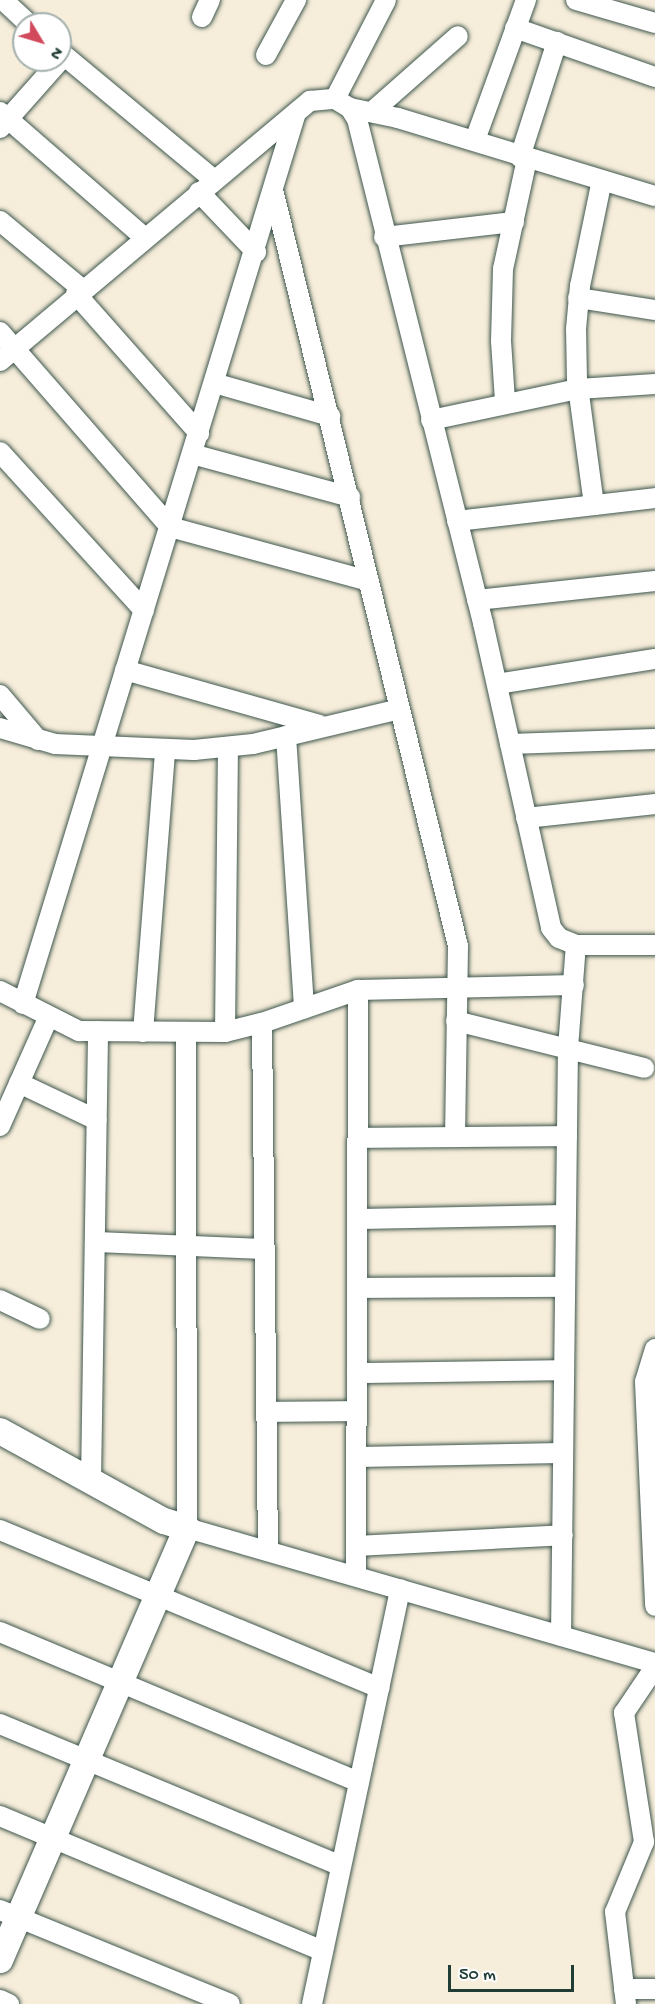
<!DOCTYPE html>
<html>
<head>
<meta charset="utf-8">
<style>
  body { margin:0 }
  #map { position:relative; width:655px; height:2004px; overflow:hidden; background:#f6edda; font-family:"Gochi Hand",sans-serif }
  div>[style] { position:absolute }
  .roads { filter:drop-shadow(0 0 2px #3f574d) drop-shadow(0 0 2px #3f574d) }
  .minor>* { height:20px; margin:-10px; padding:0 10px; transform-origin:10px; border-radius:10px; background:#fff }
  .tertiary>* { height:26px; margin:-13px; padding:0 13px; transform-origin:13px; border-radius:13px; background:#fff }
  span { translate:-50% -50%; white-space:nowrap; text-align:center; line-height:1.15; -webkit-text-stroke:6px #fff; paint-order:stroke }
  .north { position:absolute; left:12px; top:12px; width:60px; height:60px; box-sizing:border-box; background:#fff; border:2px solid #a5b1ae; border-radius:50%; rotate:128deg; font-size:16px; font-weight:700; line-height:24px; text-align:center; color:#1f3d34 }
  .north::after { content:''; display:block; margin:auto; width:21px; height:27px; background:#d1495b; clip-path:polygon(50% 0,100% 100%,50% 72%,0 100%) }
  .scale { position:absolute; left:448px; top:1965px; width:126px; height:27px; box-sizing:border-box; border:3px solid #1f3d34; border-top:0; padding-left:8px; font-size:18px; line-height:21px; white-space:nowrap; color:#1f3d34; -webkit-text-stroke:4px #fff; paint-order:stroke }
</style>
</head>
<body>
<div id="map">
  <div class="roads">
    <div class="minor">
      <div style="left:3px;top:0;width:35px;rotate:43deg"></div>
      <div style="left:576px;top:0;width:82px;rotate:16.2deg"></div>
      <div style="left:202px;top:17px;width:19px;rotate:-65deg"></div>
      <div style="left:515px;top:28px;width:148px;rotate:19.3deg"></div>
      <div style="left:60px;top:52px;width:200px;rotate:39.7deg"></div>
      <div style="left:266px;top:55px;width:63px;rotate:-61.4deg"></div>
      <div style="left:335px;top:99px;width:111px;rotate:-62.7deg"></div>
      <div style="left:350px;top:108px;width:49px;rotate:11.8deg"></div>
      <div style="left:398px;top:118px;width:269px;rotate:16.9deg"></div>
      <div style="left:373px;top:111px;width:113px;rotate:-41.4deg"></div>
      <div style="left:0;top:112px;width:191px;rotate:41deg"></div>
      <div style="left:0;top:128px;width:96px;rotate:-48.4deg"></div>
      <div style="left:475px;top:140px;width:149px;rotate:-70deg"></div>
      <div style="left:520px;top:157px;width:121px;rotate:-72.2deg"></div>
      <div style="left:199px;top:192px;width:83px;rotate:46.5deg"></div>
      <div style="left:274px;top:194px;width:774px;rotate:76.25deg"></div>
      <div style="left:458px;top:946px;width:191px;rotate:90.9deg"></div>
      <div style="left:0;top:221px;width:107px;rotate:39.7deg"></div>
      <div style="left:384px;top:237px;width:131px;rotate:-6.6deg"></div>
      <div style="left:76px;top:294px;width:186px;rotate:48.5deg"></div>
      <div style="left:578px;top:298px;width:78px;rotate:8.9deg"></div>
      <div style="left:0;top:332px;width:259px;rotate:48.9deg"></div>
      <div style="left:170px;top:527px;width:206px;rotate:15.2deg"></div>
      <div style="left:0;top:361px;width:405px;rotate:-40deg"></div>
      <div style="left:310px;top:101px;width:25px;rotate:-5deg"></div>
      <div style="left:335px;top:99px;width:17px;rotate:31deg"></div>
      <div style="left:350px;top:108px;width:13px;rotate:58deg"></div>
      <div style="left:357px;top:119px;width:520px;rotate:75.96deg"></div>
      <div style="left:483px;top:623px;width:312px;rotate:77.4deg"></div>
      <div style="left:551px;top:928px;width:13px;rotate:51deg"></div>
      <div style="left:559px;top:938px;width:18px;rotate:22deg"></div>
      <div style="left:576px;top:945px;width:79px"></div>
      <div style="left:214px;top:383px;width:121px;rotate:15.9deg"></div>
      <div style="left:505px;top:401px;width:60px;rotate:-93.8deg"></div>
      <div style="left:501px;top:341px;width:72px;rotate:-88.4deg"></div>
      <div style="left:503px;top:269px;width:113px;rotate:-77.7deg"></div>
      <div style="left:431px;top:420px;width:150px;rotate:-11.9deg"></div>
      <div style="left:578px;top:389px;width:77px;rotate:-3.7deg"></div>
      <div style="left:0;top:452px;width:214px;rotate:47.7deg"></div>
      <div style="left:192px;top:454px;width:164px;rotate:15.2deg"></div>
      <div style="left:594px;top:505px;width:126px;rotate:-97.7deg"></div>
      <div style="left:577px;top:380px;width:51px;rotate:-91.1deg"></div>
      <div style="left:576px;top:329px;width:43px;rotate:-84.7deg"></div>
      <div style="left:580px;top:286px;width:108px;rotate:-78.3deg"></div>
      <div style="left:457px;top:521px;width:199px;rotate:-6.6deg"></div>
      <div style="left:477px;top:600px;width:179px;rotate:-6.1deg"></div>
      <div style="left:125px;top:670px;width:202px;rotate:15.8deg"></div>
      <div style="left:497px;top:684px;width:160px;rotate:-9deg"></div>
      <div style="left:0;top:695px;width:59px;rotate:49.8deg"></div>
      <div style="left:0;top:728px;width:57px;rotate:16.2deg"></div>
      <div style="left:55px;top:744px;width:139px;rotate:2.5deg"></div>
      <div style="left:194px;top:750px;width:59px;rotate:-5.8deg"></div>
      <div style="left:253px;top:744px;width:151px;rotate:-13.4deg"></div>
      <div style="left:286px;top:736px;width:273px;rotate:86.2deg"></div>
      <div style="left:510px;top:744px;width:145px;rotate:-2deg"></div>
      <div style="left:526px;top:818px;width:130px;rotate:-6.2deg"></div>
      <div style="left:0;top:991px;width:89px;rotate:26.9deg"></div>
      <div style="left:79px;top:1031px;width:146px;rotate:0.4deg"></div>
      <div style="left:225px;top:1032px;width:38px;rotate:-14deg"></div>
      <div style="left:262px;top:1023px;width:528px;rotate:89.35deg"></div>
      <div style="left:23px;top:1004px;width:932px;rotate:-72.97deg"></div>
      <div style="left:456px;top:1021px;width:194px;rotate:14deg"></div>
      <div style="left:262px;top:1023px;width:102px;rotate:-19deg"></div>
      <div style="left:358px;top:990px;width:216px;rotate:-1.3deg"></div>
      <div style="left:143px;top:1032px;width:283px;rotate:-85.5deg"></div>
      <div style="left:186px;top:1032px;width:496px;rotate:89.9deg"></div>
      <div style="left:187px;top:1528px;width:487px;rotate:16.1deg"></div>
      <div style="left:225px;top:1032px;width:284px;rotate:-89.4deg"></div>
      <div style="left:19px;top:1083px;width:86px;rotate:25.4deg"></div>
      <div style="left:0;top:1126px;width:118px;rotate:-66deg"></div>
      <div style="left:358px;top:1138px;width:209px;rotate:-0.5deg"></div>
      <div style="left:358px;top:1219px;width:208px;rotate:-1.1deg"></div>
      <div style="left:95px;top:1242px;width:170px;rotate:2.4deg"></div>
      <div style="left:357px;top:1288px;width:208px;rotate:-0.3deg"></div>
      <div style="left:0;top:1300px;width:44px;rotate:25.4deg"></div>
      <div style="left:655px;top:1349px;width:34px;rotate:107deg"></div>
      <div style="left:645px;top:1382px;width:224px;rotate:87.4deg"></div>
      <div style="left:357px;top:1373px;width:207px;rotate:-0.8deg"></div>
      <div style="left:267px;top:1412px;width:90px;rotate:-0.6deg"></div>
      <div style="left:356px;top:1457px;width:207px;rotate:-1.1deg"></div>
      <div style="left:91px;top:1481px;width:450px;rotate:-89.1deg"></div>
      <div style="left:0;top:1530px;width:411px;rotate:22.6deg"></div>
      <div style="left:356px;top:1546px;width:207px;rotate:-3deg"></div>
      <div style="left:356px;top:1576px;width:586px;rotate:-89.8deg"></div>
      <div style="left:0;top:1632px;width:389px;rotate:22.7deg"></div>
      <div style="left:561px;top:1636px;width:588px;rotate:-89.32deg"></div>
      <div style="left:568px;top:1048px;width:103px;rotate:-85.6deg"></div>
      <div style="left:0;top:1724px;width:369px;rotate:22.6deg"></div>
      <div style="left:0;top:1816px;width:350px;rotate:22.7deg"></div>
      <div style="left:0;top:1910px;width:248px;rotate:22.2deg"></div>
      <div style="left:624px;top:1989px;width:31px"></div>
      <div style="left:0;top:2000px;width:10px;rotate:24deg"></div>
      <div style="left:312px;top:2004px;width:424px;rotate:-78deg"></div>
      <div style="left:626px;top:2004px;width:93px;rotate:-96.8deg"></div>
      <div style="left:615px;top:1912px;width:76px;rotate:-67.5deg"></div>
      <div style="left:644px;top:1842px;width:131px;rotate:-98.8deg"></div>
      <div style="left:624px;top:1713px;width:55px;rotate:-56deg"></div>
    </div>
    <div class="tertiary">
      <div style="left:0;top:1431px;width:187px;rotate:28.8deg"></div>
      <div style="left:164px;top:1521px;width:24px;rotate:17deg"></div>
      <div style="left:187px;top:1528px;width:471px;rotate:113.4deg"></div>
    </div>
  </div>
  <div class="north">N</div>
  <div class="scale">50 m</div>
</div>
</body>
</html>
